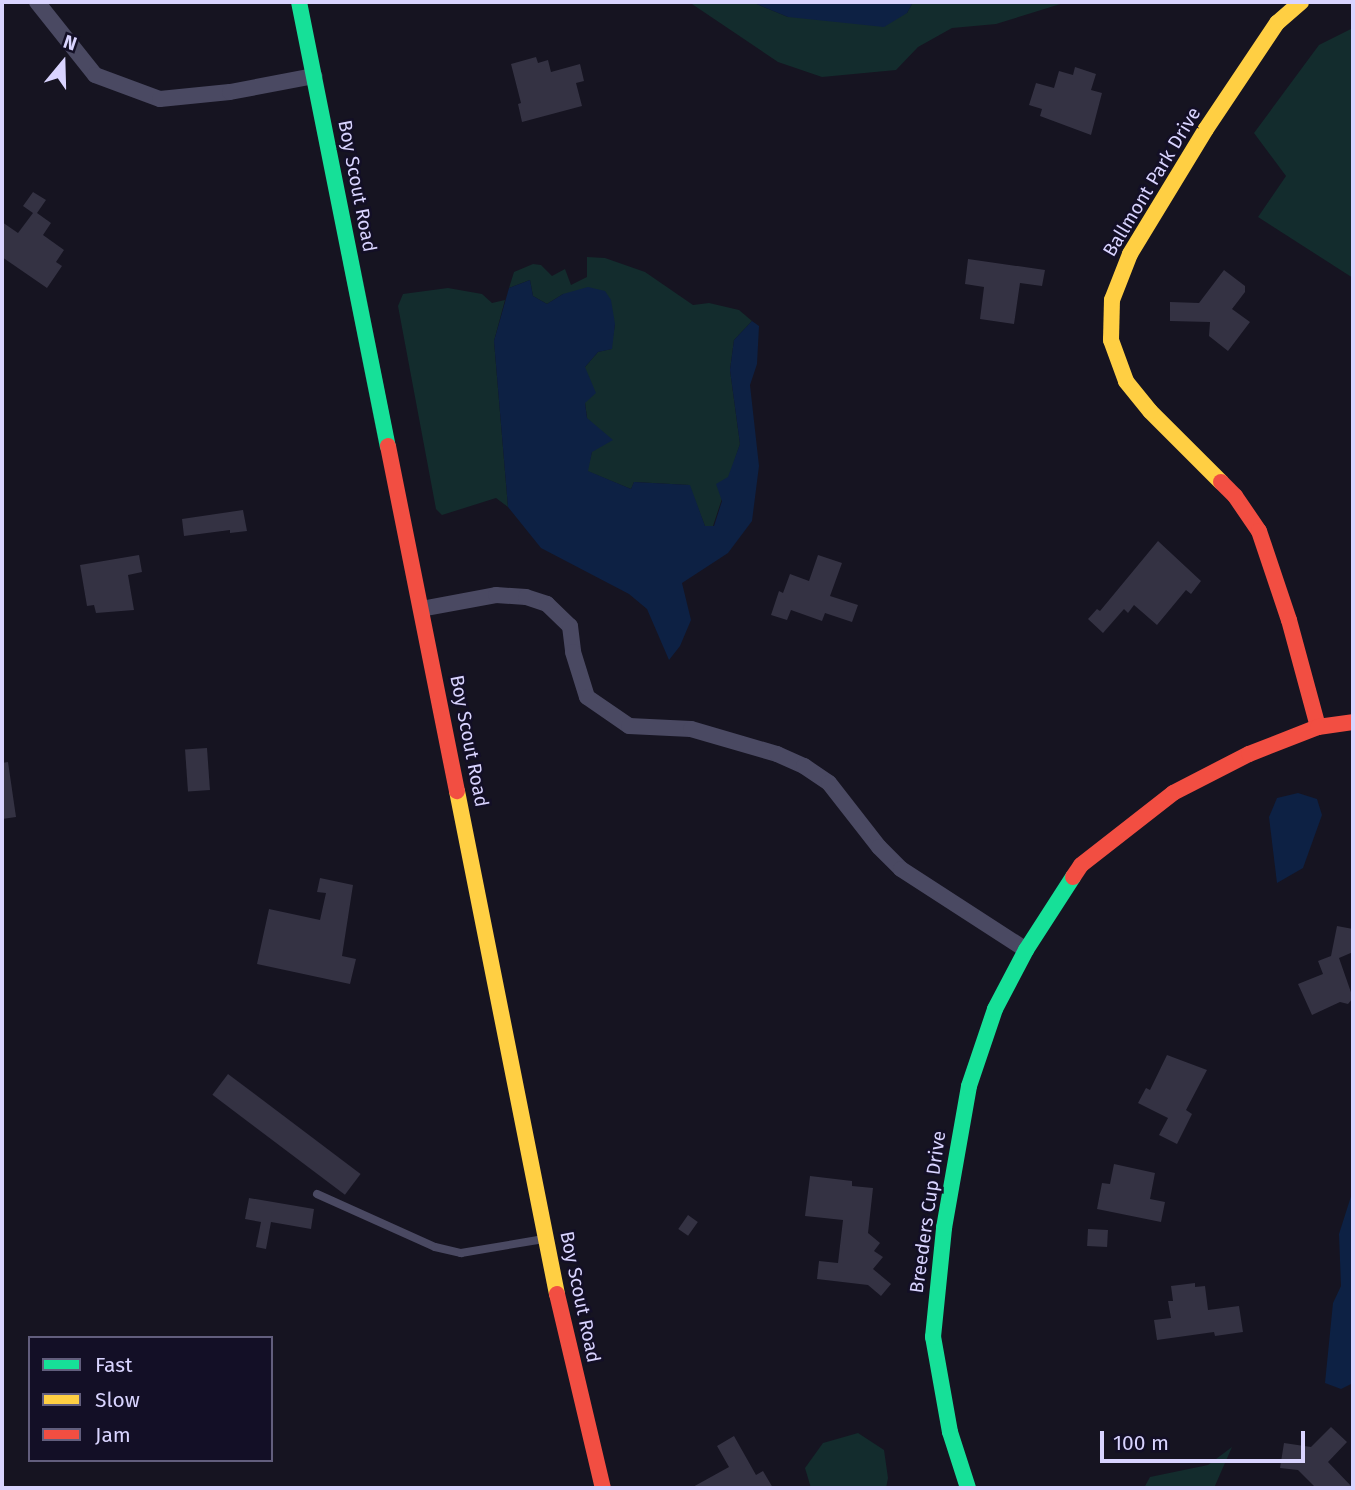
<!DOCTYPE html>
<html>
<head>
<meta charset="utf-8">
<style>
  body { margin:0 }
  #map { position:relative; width:1355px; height:1490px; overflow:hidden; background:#161421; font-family:"Fira Sans",sans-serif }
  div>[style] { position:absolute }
  .green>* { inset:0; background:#132c2d }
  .water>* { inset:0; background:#0d2144 }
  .building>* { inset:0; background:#343243; transform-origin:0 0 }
  .lane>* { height:8px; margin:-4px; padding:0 4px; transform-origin:4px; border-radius:4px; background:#4a4962 }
  .street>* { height:16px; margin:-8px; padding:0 8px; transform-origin:8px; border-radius:8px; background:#4a4962 }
  .fast>* { height:16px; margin:-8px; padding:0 8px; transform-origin:8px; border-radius:8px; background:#16e098 }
  .slow>* { height:16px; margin:-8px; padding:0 8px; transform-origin:8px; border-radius:8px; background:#ffcf43 }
  .jam>* { height:16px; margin:-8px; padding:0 8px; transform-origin:8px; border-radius:8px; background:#f24e42 }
  span { translate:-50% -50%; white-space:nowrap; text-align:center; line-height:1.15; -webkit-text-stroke:5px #130f26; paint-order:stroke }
  .street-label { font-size:19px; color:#d9d4ff }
  .frame { position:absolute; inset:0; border:4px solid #d9d4ff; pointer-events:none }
  .legend { position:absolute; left:28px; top:1336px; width:245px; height:126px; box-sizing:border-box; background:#130f26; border:2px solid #625e7d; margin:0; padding:9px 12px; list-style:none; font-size:21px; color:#d9d4ff }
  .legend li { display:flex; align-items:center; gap:14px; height:35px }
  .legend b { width:35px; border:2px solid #625e7d }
  .north { position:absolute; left:28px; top:28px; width:70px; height:70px; -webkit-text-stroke:5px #130f26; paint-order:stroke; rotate:19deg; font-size:19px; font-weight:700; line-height:28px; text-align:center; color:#d9d4ff }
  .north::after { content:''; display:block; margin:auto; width:24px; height:32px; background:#d9d4ff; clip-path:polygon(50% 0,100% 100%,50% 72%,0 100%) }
  .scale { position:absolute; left:1100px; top:1431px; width:205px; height:32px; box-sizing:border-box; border:4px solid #d9d4ff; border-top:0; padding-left:9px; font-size:21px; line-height:24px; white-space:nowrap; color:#d9d4ff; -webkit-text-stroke:5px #130f26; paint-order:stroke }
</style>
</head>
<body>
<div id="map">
  <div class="green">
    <div style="clip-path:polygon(689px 2px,752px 2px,788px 17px,907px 13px,913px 2px,1067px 2px,996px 24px,952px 28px,918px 47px,896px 70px,822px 77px,778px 62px)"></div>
    <div style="clip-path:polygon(1353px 28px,1353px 278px,1258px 217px,1286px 176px,1254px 133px,1319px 45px)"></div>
    <div style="clip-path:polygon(587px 257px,605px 258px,645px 272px,693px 305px,709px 303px,739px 310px,752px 321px,734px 340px,730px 370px,740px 444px,713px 526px,705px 526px,689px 485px,634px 482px,631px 489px,587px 471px,592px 452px,585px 403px,585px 367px,598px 352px,611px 349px,615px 324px,563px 294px,547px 304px,533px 296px,530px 280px,509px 288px,514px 272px,533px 264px,541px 265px,552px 276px,565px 269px,571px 285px,587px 277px)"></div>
    <div style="clip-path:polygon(448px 288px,482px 294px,492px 303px,505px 300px,494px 341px,508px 507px,496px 498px,442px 515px,436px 509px,398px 306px,403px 294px)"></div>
    <div style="clip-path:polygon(858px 1433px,884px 1450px,888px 1478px,886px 1488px,811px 1488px,805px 1468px,823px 1443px)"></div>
    <div style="clip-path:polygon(1232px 1447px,1214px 1488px,1144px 1488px,1150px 1477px,1208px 1465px)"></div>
  </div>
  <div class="water">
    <div style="clip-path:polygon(752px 2px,913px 2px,907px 13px,884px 27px,788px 17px)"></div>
    <div style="clip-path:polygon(530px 280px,533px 296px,547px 304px,563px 294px,588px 287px,605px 291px,611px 300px,615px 324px,612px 349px,598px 352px,585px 367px,596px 393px,585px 403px,587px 418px,613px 440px,592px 452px,588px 471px,631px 489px,634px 482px,690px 485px,705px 526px,714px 526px,722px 501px,716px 484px,728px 477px,740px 444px,730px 370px,734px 340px,752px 321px,759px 326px,757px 364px,750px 385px,759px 466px,752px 521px,728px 553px,682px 583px,691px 620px,680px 646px,669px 660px,647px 609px,629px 594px,541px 548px,508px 507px,494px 341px,509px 288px)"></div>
    <div style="clip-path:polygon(1298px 793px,1317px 799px,1322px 815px,1303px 868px,1277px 883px,1269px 817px,1277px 798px)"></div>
    <div style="clip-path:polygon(1353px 1190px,1353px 1383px,1341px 1389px,1325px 1383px,1333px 1303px,1341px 1286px,1339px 1234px)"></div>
  </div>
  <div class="building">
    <div style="clip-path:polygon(536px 57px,538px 63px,548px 60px,551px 72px,580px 64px,584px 81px,576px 83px,582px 106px,522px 122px,518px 104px,521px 103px,511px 64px)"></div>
    <div style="clip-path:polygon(1075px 67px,1096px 74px,1091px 90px,1102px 93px,1091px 135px,1040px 116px,1042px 109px,1029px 105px,1036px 83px,1054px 88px,1059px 71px,1073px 75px)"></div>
    <div style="clip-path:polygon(33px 192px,46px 200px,37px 213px,51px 223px,43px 235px,64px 250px,56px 262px,62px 266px,47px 288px,2px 257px,2px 222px,18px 233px,33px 213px,23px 206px)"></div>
    <div style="clip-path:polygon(968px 259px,1045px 270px,1042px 286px,1020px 283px,1014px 324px,980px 319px,984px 287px,965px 284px)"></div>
    <div style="clip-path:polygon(1224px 270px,1245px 286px,1245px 292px,1232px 309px,1250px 322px,1228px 351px,1209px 336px,1210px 322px,1170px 321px,1170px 302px,1199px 303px)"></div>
    <div style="clip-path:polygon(243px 510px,247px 531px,230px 533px,230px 530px,184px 536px,182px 519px)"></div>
    <div style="clip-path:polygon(1158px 541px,1201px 581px,1191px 594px,1186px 590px,1157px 625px,1134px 605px,1128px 613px,1124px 609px,1103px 633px,1088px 619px,1097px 609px,1100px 611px)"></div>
    <div style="clip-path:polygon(139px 555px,142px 572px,128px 575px,134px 610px,96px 613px,94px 605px,87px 606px,80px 565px)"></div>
    <div style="clip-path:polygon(818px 555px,842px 563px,830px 596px,858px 605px,852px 622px,825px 613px,822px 621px,791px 610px,787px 620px,771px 615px,779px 591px,783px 593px,790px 574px,809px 581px)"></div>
    <div style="left:207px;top:748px;width:42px;height:22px;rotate:86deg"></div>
    <div style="clip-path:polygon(8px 762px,16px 817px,2px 819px,2px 763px)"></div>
    <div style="clip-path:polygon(320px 878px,353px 885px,342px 956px,356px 959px,350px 984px,257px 964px,269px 909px,320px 920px,326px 893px,317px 892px)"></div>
    <div style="clip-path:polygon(1337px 926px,1353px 929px,1353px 952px,1339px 958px,1353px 998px,1348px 1004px,1340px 1002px,1312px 1015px,1298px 984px,1323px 974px,1318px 961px,1331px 956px)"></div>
    <div style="clip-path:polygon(1167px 1055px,1207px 1070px,1186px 1110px,1192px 1114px,1177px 1144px,1159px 1135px,1168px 1118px,1138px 1103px,1146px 1088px,1150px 1090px)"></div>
    <div style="left:228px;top:1074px;width:166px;height:26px;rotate:37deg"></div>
    <div style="clip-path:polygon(1114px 1164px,1155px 1173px,1150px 1199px,1165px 1202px,1161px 1222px,1097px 1209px,1102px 1183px,1110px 1184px)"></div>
    <div style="clip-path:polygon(810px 1176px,852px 1181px,852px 1186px,873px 1188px,868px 1233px,880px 1243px,874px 1251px,883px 1257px,873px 1269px,891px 1284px,881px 1296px,868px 1285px,817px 1279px,819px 1261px,838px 1263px,843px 1220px,805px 1216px)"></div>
    <div style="clip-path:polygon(249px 1198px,314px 1209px,311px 1229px,271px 1222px,266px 1249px,256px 1247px,261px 1222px,245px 1219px)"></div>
    <div style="left:688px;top:1215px;width:12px;height:17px;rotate:35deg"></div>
    <div style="left:1088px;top:1229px;width:20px;height:17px;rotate:3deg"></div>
    <div style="clip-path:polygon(1195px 1283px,1195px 1287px,1205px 1286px,1208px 1310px,1239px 1306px,1243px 1332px,1215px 1336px,1214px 1332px,1157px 1340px,1154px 1320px,1171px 1318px,1168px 1301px,1173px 1301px,1171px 1286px)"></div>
    <div style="clip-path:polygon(1331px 1427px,1347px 1442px,1328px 1462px,1353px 1488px,1316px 1488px,1298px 1470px,1280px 1468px,1284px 1443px,1311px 1447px)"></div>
    <div style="clip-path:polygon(734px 1436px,756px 1475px,763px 1471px,773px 1488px,691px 1488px,729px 1467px,717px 1446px)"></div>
  </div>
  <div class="lane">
    <div style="left:317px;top:1194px;width:129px;rotate:24.2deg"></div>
    <div style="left:435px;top:1247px;width:27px;rotate:13deg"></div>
    <div style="left:461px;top:1253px;width:84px;rotate:-9.6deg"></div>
  </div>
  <div class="street">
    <div style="left:37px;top:2px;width:93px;rotate:51.5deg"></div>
    <div style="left:95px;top:75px;width:69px;rotate:20.3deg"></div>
    <div style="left:160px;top:99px;width:70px;rotate:-5.7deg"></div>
    <div style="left:230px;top:92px;width:86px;rotate:-10.8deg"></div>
    <div style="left:421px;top:609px;width:76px;rotate:-10.6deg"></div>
    <div style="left:496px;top:595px;width:30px;rotate:4deg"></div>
    <div style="left:526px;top:597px;width:22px;rotate:18deg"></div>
    <div style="left:547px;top:604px;width:32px;rotate:44deg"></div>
    <div style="left:570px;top:626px;width:26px;rotate:83deg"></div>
    <div style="left:573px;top:652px;width:47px;rotate:72.7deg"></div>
    <div style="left:587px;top:697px;width:51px;rotate:34.6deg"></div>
    <div style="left:629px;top:726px;width:62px;rotate:2.8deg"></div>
    <div style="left:691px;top:729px;width:90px;rotate:16.2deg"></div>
    <div style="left:777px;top:754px;width:30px;rotate:24deg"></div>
    <div style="left:804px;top:766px;width:30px;rotate:34deg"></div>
    <div style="left:829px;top:783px;width:81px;rotate:52deg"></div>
    <div style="left:879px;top:847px;width:31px;rotate:45deg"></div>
    <div style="left:901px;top:869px;width:149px;rotate:32.9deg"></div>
  </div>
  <div class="fast">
    <div style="left:299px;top:2px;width:453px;rotate:78.7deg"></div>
    <div style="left:968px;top:1488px;width:59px;rotate:-107.8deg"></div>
    <div style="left:950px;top:1432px;width:97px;rotate:-100.1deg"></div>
    <div style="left:933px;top:1337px;width:110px;rotate:-84.2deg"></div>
    <div style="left:944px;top:1228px;width:144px;rotate:-80deg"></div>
    <div style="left:969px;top:1086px;width:81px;rotate:-71.3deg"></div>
    <div style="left:995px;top:1009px;width:67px;rotate:-62.3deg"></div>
    <div style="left:1026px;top:950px;width:87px;rotate:-57.2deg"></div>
  </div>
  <div class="slow">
    <div style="left:1221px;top:482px;width:100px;rotate:-135deg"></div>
    <div style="left:1150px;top:411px;width:38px;rotate:-129deg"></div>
    <div style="left:1126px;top:381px;width:44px;rotate:-110.1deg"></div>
    <div style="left:1111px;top:340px;width:40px;rotate:-88.6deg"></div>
    <div style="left:1112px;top:300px;width:49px;rotate:-68.6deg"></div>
    <div style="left:1130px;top:254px;width:146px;rotate:-58.7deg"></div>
    <div style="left:1206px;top:129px;width:128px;rotate:-56.2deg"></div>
    <div style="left:1277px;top:23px;width:32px;rotate:-41deg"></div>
    <div style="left:457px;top:791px;width:513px;rotate:78.76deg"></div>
  </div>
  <div class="jam">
    <div style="left:388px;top:446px;width:352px;rotate:78.7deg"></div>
    <div style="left:1221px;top:482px;width:20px;rotate:45deg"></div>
    <div style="left:1235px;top:496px;width:42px;rotate:55.6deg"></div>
    <div style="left:1259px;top:531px;width:94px;rotate:71.4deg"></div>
    <div style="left:1289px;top:620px;width:111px;rotate:74.8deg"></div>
    <div style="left:1073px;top:877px;width:14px;rotate:-56deg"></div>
    <div style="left:1081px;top:865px;width:117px;rotate:-38deg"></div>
    <div style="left:1173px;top:793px;width:85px;rotate:-27.2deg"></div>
    <div style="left:1249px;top:754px;width:74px;rotate:-21.4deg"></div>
    <div style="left:1318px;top:727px;width:35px;rotate:-8deg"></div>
    <div style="left:557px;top:1294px;width:199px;rotate:76.7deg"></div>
  </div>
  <div class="street-label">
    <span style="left:1152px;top:182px;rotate:-59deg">Ballmont Park Drive</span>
    <span style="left:357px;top:186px;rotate:79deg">Boy Scout Road</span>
    <span style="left:469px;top:741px;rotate:79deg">Boy Scout Road</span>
    <span style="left:928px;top:1212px;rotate:-82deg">Breeders Cup Drive</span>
    <span style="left:580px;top:1297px;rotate:78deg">Boy Scout Road</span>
  </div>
  <div class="frame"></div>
  <ul class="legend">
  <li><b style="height:9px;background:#16e098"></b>Fast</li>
  <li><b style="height:9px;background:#ffcf43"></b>Slow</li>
  <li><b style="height:9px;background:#f24e42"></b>Jam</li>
  </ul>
  <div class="north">N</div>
  <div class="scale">100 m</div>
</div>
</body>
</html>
